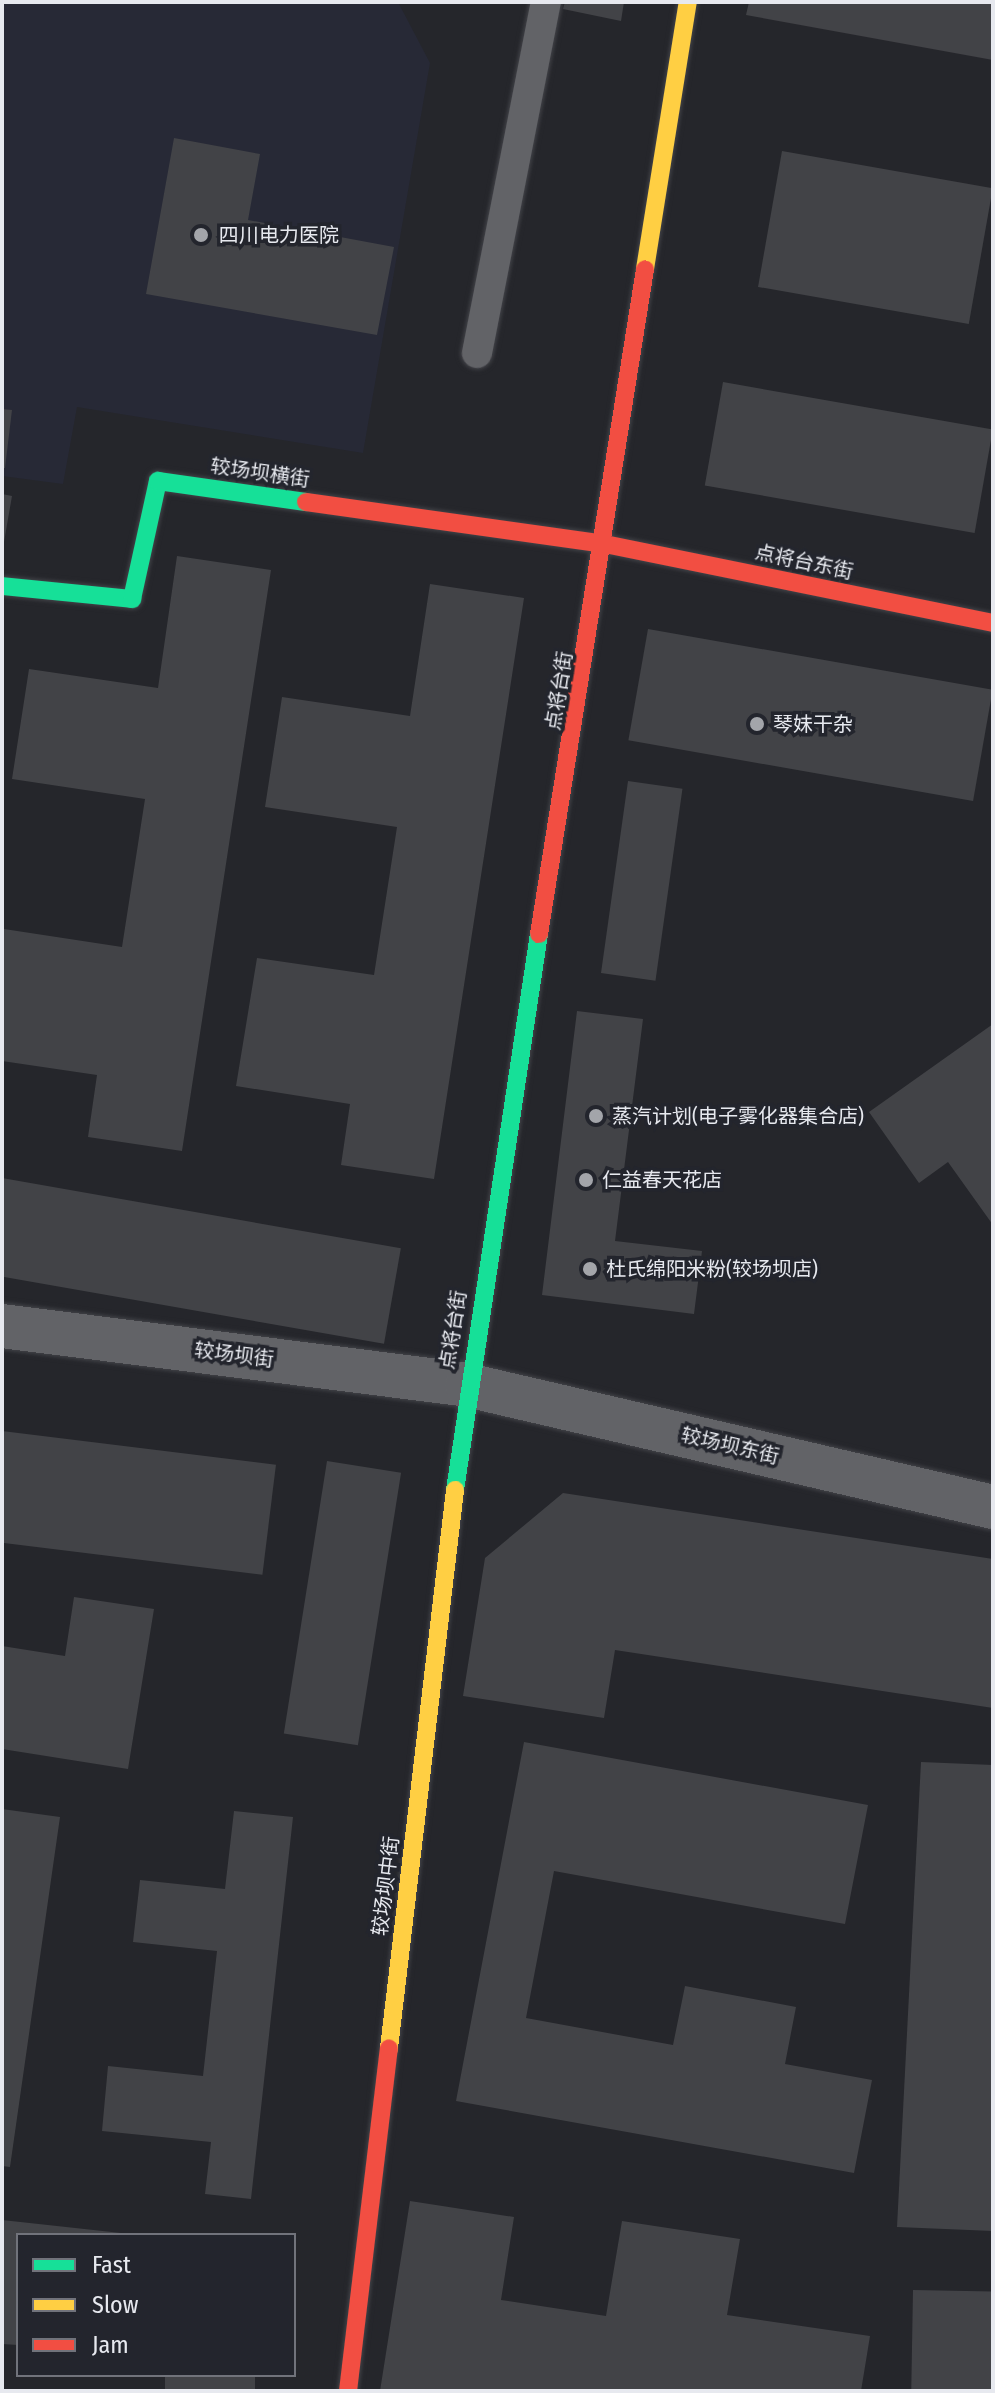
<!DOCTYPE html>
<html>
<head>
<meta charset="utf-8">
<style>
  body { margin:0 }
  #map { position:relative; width:995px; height:2393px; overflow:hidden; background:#25262b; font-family:"Fira Sans Condensed","Noto Sans SC",sans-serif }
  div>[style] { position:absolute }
  .built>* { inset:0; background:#272936 }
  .building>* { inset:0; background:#424347; transform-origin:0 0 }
  .roads { filter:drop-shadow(0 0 2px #424348) drop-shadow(0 0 2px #424348) }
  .lane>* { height:30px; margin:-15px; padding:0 15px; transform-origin:15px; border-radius:15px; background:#626367 }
  .street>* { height:44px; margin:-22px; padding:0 22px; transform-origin:22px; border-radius:22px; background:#626367 }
  .fast>* { height:18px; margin:-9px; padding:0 9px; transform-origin:9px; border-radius:9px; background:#16e098 }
  .slow>* { height:18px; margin:-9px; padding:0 9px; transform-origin:9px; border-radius:9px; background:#ffcf43 }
  .jam>* { height:18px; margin:-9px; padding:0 9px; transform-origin:9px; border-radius:9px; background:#f24e42 }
  .dots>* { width:22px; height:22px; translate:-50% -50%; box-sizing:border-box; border:4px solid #23252d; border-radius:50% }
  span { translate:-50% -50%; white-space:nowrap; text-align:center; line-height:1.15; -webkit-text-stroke:7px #23252d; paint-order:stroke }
  .poi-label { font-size:20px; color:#e7e9ef }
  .left { translate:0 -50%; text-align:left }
  .street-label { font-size:20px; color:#e7e9ef }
  .frame { position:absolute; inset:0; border:4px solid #e7e9ef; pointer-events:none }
  .legend { position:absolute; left:16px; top:2233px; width:280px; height:144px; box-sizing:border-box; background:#23252d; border:2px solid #71737b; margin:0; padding:10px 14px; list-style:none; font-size:24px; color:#e7e9ef }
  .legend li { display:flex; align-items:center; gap:16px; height:40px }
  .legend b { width:40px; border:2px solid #71737b }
</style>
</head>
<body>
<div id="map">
  <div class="built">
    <div style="clip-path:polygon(2px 2px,398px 2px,430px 63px,363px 453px,77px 407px,63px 484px,2px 476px)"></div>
  </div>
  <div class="building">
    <div style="clip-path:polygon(565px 2px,624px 2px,621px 21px,563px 9px)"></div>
    <div style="clip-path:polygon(749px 2px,993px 2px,993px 60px,746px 15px)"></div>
    <div style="clip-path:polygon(174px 138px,260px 154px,248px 220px,394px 247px,377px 335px,146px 294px)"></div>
    <div style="left:782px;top:151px;width:214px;height:138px;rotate:10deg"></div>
    <div style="left:723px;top:382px;width:274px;height:105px;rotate:10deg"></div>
    <div style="clip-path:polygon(2px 409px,12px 410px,5px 468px,2px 468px)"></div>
    <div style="clip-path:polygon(2px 494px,12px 496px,4px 542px,2px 542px)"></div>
    <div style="clip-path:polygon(177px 556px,271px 570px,182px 1151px,88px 1137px,97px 1075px,2px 1061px,4px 929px,122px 947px,145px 799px,12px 779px,29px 669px,158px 688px)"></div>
    <div style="clip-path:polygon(430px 584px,524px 598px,434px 1179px,341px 1165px,350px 1104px,236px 1086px,257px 958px,374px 975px,397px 827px,265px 807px,282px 697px,410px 716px)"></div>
    <div style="left:648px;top:629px;width:350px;height:113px;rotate:10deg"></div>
    <div style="left:628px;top:781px;width:55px;height:194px;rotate:8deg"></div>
    <div style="clip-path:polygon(577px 1011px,643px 1019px,615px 1241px,702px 1251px,694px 1314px,542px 1295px)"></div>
    <div style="clip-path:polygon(993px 1024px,993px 1225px,948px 1162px,919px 1183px,869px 1112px)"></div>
    <div style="left:2px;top:1178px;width:405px;height:97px;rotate:10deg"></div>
    <div style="left:2px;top:1431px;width:276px;height:111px;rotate:7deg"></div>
    <div style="left:327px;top:1461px;width:75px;height:276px;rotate:9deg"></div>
    <div style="clip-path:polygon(563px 1493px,993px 1559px,993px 1708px,615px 1650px,604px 1718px,463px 1696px,485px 1558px)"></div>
    <div style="clip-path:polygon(74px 1597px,154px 1609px,128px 1769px,2px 1749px,2px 1646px,65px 1656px)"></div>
    <div style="clip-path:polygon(524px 1742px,868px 1805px,845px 1924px,554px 1871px,526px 2018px,673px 2045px,685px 1986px,796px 2007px,785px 2064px,872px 2080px,854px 2173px,456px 2101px)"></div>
    <div style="clip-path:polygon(921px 1762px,993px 1765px,993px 2231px,897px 2227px)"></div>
    <div style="clip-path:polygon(2px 1809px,60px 1817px,10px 2167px,2px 2166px)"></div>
    <div style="clip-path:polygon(234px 1811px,293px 1817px,251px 2199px,205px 2194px,211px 2142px,102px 2131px,108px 2066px,203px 2076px,217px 1951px,133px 1942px,140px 1880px,225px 1889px)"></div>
    <div style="clip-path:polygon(410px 2201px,514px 2217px,501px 2300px,606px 2316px,622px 2221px,740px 2239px,727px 2315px,870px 2336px,861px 2391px,380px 2391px)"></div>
    <div style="clip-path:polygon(2px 2220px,121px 2233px,18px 2235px,18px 2345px,2px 2344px)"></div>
    <div style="left:913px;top:2290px;width:80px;height:101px;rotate:1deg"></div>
    <div style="left:165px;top:2375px;width:90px;height:16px"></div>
  </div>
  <div class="roads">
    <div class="lane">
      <div style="left:477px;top:353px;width:358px;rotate:-78.9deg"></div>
    </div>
    <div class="street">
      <div style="left:2px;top:1326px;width:469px;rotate:7.2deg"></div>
      <div style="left:467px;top:1385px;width:540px;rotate:13.06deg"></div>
    </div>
    <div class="fast">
      <div style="left:2px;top:586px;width:131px;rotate:5.7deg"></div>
      <div style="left:132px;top:599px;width:121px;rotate:-77.6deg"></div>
      <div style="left:158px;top:481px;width:149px;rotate:8.1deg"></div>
      <div style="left:455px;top:1490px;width:562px;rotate:-81.41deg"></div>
    </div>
    <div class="slow">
      <div style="left:645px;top:269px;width:270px;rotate:-80.9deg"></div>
      <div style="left:389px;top:2048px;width:562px;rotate:-83.25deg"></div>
    </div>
    <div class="jam">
      <div style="left:306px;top:502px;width:302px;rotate:8deg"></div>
      <div style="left:605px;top:544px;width:396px;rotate:11.5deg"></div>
      <div style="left:539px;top:934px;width:673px;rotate:-80.94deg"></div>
      <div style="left:348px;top:2391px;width:345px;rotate:-83.2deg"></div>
    </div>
  </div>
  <div class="dots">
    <div style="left:201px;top:235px;background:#a3a5aa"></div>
    <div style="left:757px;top:724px;background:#a3a5aa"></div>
    <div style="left:596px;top:1116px;background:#a3a5aa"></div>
    <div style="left:586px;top:1180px;background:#a3a5aa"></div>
    <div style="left:590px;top:1269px;background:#a3a5aa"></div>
  </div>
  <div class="poi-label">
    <span class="left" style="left:219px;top:235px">四川电力医院</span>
    <span class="left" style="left:773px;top:724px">琴妹干杂</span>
    <span class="left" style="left:612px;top:1116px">蒸汽计划(电子雾化器集合店)</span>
    <span class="left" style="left:602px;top:1180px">仁益春天花店</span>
    <span class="left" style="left:606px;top:1269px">杜氏绵阳米粉(较场坝店)</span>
  </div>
  <div class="street-label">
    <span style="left:260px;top:473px;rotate:8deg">较场坝横街</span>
    <span style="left:804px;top:562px;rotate:12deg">点将台东街</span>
    <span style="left:559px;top:691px;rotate:-81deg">点将台街</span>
    <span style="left:453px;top:1330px;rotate:-81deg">点将台街</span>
    <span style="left:234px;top:1355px;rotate:7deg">较场坝街</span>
    <span style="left:730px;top:1446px;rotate:13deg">较场坝东街</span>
    <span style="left:386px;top:1886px;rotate:-83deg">较场坝中街</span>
  </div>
  <div class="frame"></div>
  <ul class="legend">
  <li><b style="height:10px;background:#16e098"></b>Fast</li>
  <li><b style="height:10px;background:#ffcf43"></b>Slow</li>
  <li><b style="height:10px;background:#f24e42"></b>Jam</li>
  </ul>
</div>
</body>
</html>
